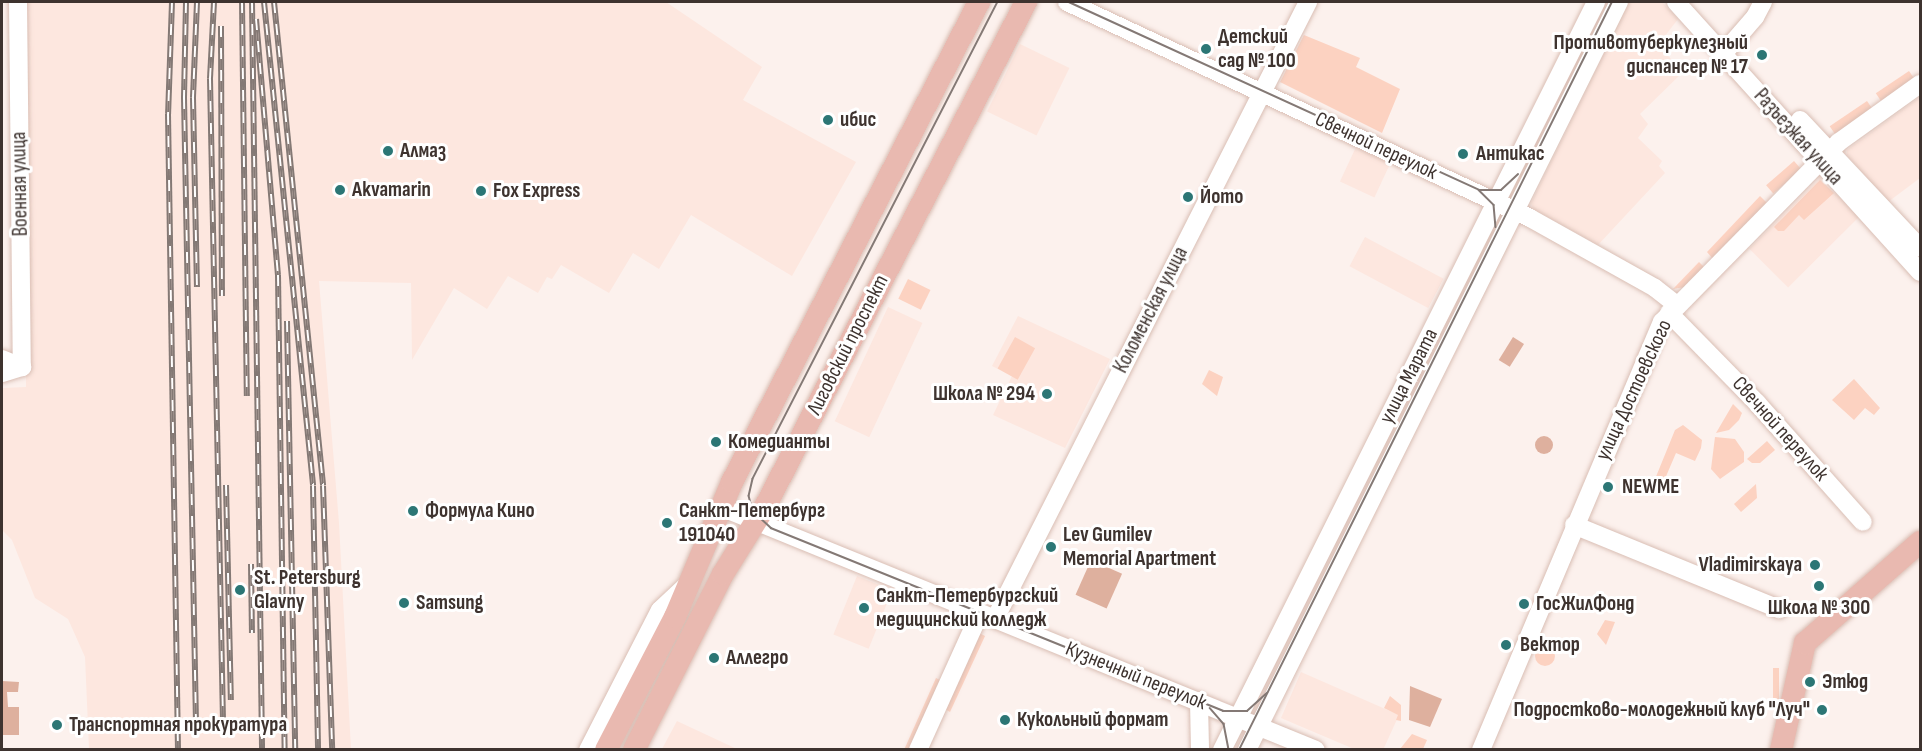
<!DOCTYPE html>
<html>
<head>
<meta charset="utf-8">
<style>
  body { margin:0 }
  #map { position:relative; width:1922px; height:751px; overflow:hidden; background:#fcf1ed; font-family:"Sofia Sans Condensed",sans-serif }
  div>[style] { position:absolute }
  .built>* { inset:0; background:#fde7df; transform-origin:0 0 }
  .green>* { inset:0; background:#fcd2c1; transform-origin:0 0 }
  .round { border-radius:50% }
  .forest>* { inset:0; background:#deb09e; transform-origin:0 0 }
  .roads { filter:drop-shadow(0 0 2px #d9beb4) drop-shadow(0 0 2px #d9beb4) }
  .minor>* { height:18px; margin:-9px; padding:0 9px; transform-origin:9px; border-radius:9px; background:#fff }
  .major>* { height:22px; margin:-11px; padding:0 11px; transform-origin:11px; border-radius:11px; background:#e9b9b0 }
  .tram>* { height:1.5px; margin:-0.75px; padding:0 0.75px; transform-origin:0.75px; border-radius:0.75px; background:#847975 }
  .rail>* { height:6px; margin-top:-3px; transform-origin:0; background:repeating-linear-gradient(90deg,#fff 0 11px,#847975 0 22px); box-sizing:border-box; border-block:2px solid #847975 }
  .dots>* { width:16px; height:16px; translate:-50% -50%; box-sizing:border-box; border:3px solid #fff; border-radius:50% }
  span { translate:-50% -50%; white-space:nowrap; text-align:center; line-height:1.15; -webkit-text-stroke:6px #fff; paint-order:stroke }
  .poi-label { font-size:21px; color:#3e332f; font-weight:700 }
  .left { translate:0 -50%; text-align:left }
  .right { translate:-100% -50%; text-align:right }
  .street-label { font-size:21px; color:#3e332f }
  .frame { position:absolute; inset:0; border:3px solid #3e332f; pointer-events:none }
</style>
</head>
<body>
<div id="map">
  <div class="built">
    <div style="clip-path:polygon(25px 2px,666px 2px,762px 67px,743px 100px,856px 162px,792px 276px,691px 215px,659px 269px,633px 253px,609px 293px,561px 265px,552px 279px,547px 277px,538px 293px,508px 276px,487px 309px,454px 288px,412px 360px,411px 283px,319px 281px,339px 523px,351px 749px,89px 749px,85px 657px,68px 619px,35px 598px,12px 540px,2px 530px,2px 388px,26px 387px)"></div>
    <div style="clip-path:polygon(1629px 2px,1662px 2px,1678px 19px,1658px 45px,1683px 72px,1640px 114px,1648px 124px,1638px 138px,1662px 161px,1659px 166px,1665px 173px,1598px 245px,1533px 209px,1531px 203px)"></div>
    <div style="left:1020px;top:44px;width:55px;height:75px;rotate:26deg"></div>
    <div style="clip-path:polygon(1920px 97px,1920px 178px,1888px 202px,1847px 155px,1847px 150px)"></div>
    <div style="left:1356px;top:147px;width:38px;height:38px;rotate:25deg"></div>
    <div style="left:1820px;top:178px;width:55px;height:100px;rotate:45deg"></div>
    <div style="left:1365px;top:237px;width:89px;height:33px;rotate:28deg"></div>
    <div style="left:888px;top:307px;width:38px;height:126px;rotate:25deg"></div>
    <div style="clip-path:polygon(1018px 316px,1110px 359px,1065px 448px,993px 415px,1012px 376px,992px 366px)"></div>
    <div style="left:857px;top:576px;width:38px;height:63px;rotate:22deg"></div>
    <div style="clip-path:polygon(1301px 672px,1399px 715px,1383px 750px,1354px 749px,1281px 718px)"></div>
    <div style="clip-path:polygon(677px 721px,679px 722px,737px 749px,662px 749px)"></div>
  </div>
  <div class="green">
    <div style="clip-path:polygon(1304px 35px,1360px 58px,1356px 67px,1400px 89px,1382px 133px,1280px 82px)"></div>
    <div style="left:1909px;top:71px;width:11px;height:40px;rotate:56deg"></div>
    <div style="left:1867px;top:101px;width:11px;height:45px;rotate:56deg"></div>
    <div style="left:1794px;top:161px;width:11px;height:37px;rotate:49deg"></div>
    <div style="clip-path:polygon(1820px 180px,1834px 193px,1804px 220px,1799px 215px,1784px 231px,1778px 231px,1774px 227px)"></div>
    <div style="clip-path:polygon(1760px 196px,1768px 204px,1713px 259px,1707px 252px)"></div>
    <div style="clip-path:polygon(1699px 262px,1704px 267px,1685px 287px,1673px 289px)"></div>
    <div style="left:908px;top:279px;width:25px;height:22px;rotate:26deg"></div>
    <div style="left:1015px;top:337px;width:23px;height:36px;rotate:29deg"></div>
    <div style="clip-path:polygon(1209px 370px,1223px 377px,1217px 396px,1202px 384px)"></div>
    <div style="clip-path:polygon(1854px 379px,1880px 408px,1874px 415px,1865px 408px,1854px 420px,1832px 400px)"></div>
    <div style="clip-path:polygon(1733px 404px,1742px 413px,1739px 420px,1729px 430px,1716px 433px)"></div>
    <div style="clip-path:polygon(1683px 425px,1702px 440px,1701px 448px,1695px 461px,1676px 453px,1658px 495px,1653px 484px,1675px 430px)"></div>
    <div style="clip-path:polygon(1715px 437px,1735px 439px,1744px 452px,1744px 462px,1720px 479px,1711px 469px)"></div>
    <div style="clip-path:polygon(1767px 441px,1775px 450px,1760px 463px,1752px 463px,1747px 459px)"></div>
    <div style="clip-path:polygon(1756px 484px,1757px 498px,1741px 512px,1734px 504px)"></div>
    <div style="clip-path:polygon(1605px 620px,1615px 622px,1606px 645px,1597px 634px)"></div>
    <div style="clip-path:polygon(979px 633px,985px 636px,950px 712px,945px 709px)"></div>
    <div class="round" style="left:1535px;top:646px;width:20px;height:20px"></div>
    <div style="left:1773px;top:668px;width:6px;height:40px"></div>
    <div style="clip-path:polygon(936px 678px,942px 681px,911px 749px,904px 750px)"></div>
    <div style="clip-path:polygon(1390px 696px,1401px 705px,1401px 721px,1396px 720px,1398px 715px,1384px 708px)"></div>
    <div style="clip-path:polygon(1412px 734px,1427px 740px,1423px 749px,1400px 749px)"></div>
  </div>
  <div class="forest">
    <div style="left:1513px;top:337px;width:13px;height:27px;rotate:32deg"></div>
    <div class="round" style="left:1535px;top:436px;width:18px;height:18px"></div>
    <div style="left:1091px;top:560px;width:34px;height:38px;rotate:24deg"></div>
    <div style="clip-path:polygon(2px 681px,19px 682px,18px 692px,7px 692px,8px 707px,19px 707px,19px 735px,2px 735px)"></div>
    <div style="clip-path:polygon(1410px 686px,1442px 699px,1430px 727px,1409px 720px)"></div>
  </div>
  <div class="roads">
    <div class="minor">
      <div style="left:18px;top:2px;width:365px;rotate:89.4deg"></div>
      <div style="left:1067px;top:2px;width:511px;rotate:25.01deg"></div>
      <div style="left:1530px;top:218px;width:143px;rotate:29.2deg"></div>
      <div style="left:1655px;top:288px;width:28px;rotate:38deg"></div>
      <div style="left:1676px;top:2px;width:364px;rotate:47.9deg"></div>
      <div style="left:1723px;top:54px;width:49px;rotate:-49.1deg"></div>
      <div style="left:1755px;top:17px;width:17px;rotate:-62deg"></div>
      <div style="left:1800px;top:120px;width:175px;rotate:46.8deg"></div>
      <div style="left:1669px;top:313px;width:126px;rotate:45.6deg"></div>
      <div style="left:1757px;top:403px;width:159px;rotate:48.3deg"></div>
      <div style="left:2px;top:359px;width:22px;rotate:22deg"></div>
      <div style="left:22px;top:367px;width:21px;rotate:163deg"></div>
      <div style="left:723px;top:508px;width:640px;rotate:22.2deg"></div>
      <div style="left:1574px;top:525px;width:222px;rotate:22.3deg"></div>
      <div style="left:995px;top:619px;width:692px;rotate:-63.1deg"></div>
      <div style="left:1199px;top:701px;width:49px;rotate:88.8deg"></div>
      <div style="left:588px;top:750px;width:157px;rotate:-62.8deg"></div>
      <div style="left:660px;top:610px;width:34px;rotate:-43deg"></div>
      <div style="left:918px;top:750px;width:150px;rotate:-65.7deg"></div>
      <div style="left:1222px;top:750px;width:836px;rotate:-63.43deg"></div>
      <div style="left:1247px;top:750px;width:835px;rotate:-63.56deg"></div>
      <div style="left:1481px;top:750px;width:465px;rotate:-67.1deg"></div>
      <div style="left:1662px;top:322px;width:252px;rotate:-45.5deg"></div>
      <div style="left:1839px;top:142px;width:100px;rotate:-35.6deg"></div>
    </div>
    <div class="major">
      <div style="left:606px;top:750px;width:150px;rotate:-62.6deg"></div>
      <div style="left:675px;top:617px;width:147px;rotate:-67.1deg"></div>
      <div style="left:732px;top:482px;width:540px;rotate:-62.77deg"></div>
      <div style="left:634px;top:750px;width:197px;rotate:-63.2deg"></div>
      <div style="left:723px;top:574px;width:81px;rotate:-58.1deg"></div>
      <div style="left:766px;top:505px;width:566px;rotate:-62.67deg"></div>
      <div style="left:1781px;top:750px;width:110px;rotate:-77.4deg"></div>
      <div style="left:1805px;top:643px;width:153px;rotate:-41.3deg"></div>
    </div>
  </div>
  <div class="tram">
    <div style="left:998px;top:2px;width:536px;rotate:117.19deg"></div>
    <div style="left:753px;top:479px;width:17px;rotate:103deg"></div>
    <div style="left:749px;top:496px;width:16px;rotate:75deg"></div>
    <div style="left:753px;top:511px;width:25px;rotate:43deg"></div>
    <div style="left:771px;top:528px;width:488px;rotate:22deg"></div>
    <div style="left:1223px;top:711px;width:24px"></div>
    <div style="left:1247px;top:711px;width:27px;rotate:-42deg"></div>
    <div style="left:1069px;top:2px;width:451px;rotate:24.6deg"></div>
    <div style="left:1479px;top:190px;width:21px;rotate:45deg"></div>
    <div style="left:1494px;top:205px;width:22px;rotate:85deg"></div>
    <div style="left:1479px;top:190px;width:22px"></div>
    <div style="left:1501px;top:190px;width:23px;rotate:-43deg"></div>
    <div style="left:1210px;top:708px;width:21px;rotate:49deg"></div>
    <div style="left:1224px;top:724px;width:26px;rotate:79deg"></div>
    <div style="left:1239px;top:750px;width:836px;rotate:-63.5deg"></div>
  </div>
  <div class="rail">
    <div style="left:172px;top:2px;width:112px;rotate:92deg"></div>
    <div style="left:168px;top:114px;width:636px;rotate:89.1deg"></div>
    <div style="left:186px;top:2px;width:96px;rotate:91.2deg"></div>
    <div style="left:184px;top:98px;width:624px;rotate:88.9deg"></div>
    <div style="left:197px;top:2px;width:96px;rotate:92.4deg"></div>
    <div style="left:193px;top:98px;width:189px;rotate:88.8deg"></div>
    <div style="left:214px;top:2px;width:77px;rotate:93deg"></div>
    <div style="left:210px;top:79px;width:643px;rotate:88.84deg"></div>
    <div style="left:242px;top:2px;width:394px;rotate:89.3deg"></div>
    <div style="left:252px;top:2px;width:748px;rotate:89.23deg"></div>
    <div style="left:264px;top:2px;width:486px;rotate:84.2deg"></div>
    <div style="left:313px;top:486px;width:264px;rotate:88.9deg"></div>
    <div style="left:274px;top:2px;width:486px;rotate:84.2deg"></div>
    <div style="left:323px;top:486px;width:264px;rotate:88deg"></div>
    <div style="left:256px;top:19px;width:257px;rotate:85.1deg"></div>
    <div style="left:278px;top:275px;width:475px;rotate:89.2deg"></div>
    <div style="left:221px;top:26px;width:270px;rotate:89.8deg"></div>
    <div style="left:287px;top:321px;width:429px;rotate:88.9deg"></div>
    <div style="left:226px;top:485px;width:215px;rotate:88.7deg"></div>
    <div style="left:251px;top:564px;width:69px;rotate:89.2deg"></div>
  </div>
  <div class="dots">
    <div style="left:1206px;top:49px;background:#2c7675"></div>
    <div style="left:1762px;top:55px;background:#2c7675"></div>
    <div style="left:828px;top:120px;background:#2c7675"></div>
    <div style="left:388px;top:151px;background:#2c7675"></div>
    <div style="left:1463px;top:154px;background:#2c7675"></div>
    <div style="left:340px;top:190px;background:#2c7675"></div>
    <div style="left:481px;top:191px;background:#2c7675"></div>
    <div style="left:1188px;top:197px;background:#2c7675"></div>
    <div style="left:1047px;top:394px;background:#2c7675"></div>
    <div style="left:716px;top:442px;background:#2c7675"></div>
    <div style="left:1608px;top:487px;background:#2c7675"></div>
    <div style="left:413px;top:511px;background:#2c7675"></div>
    <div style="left:667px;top:523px;background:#2c7675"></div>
    <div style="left:1051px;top:547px;background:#2c7675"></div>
    <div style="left:1815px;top:565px;background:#2c7675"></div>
    <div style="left:1819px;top:586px;background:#2c7675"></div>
    <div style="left:240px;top:590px;background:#2c7675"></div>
    <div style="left:404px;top:603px;background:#2c7675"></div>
    <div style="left:1524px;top:604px;background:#2c7675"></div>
    <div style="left:864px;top:608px;background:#2c7675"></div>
    <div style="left:1506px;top:645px;background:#2c7675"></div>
    <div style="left:714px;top:658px;background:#2c7675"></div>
    <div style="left:1810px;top:682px;background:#2c7675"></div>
    <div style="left:1822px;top:710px;background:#2c7675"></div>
    <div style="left:1005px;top:720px;background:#2c7675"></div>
    <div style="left:57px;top:725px;background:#2c7675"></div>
  </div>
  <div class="poi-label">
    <span class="left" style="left:1218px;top:49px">Детский<br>сад № 100</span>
    <span class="right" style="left:1748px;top:55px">Противотуберкулезный<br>диспансер № 17</span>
    <span class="left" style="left:840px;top:120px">ибис</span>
    <span class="left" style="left:400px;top:151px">Алмаз</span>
    <span class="left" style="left:1476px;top:154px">Антикас</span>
    <span class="left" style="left:352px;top:190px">Akvamarin</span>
    <span class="left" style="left:493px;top:191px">Fox Express</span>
    <span class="left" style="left:1200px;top:197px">Йото</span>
    <span class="right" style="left:1035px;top:394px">Школа № 294</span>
    <span class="left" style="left:728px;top:442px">Комедианты</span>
    <span class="left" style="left:1622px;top:487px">NEWME</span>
    <span class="left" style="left:425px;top:511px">Формула Кино</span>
    <span class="left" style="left:679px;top:523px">Санкт-Петербург<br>191040</span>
    <span class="left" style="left:1063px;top:547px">Lev Gumilev<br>Memorial Apartment</span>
    <span class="right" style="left:1802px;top:565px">Vladimirskaya</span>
    <span class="left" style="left:254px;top:590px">St. Petersburg<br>Glavny</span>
    <span class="left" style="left:876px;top:608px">Санкт-Петербургский<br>медицинский колледж</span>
    <span class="left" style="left:416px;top:603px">Samsung</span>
    <span class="left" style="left:1536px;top:604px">ГосЖилФонд</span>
    <span style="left:1819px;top:608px">Школа № 300</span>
    <span class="left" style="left:1520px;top:645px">Вектор</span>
    <span class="left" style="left:726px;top:658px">Аллегро</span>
    <span class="left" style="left:1822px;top:682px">Этюд</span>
    <span class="right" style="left:1810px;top:710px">Подростково-молодежный клуб "Луч"</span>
    <span class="left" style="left:1017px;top:720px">Кукольный формат</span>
    <span class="left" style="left:69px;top:725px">Транспортная прокуратура</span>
  </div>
  <div class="street-label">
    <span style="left:1798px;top:137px;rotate:48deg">Разъезжая улица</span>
    <span style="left:1376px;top:146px;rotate:25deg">Свечной переулок</span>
    <span style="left:20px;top:184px;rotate:-91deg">Военная улица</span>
    <span style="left:1151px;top:310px;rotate:-63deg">Коломенская улица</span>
    <span style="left:848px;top:345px;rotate:-63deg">Лиговский проспект</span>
    <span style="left:1409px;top:376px;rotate:-63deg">улица Марата</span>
    <span style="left:1634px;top:390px;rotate:-65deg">улица Достоевского</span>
    <span style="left:1780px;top:429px;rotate:48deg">Свечной переулок</span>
    <span style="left:1136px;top:676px;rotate:22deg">Кузнечный переулок</span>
  </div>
  <div class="frame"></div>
</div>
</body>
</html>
